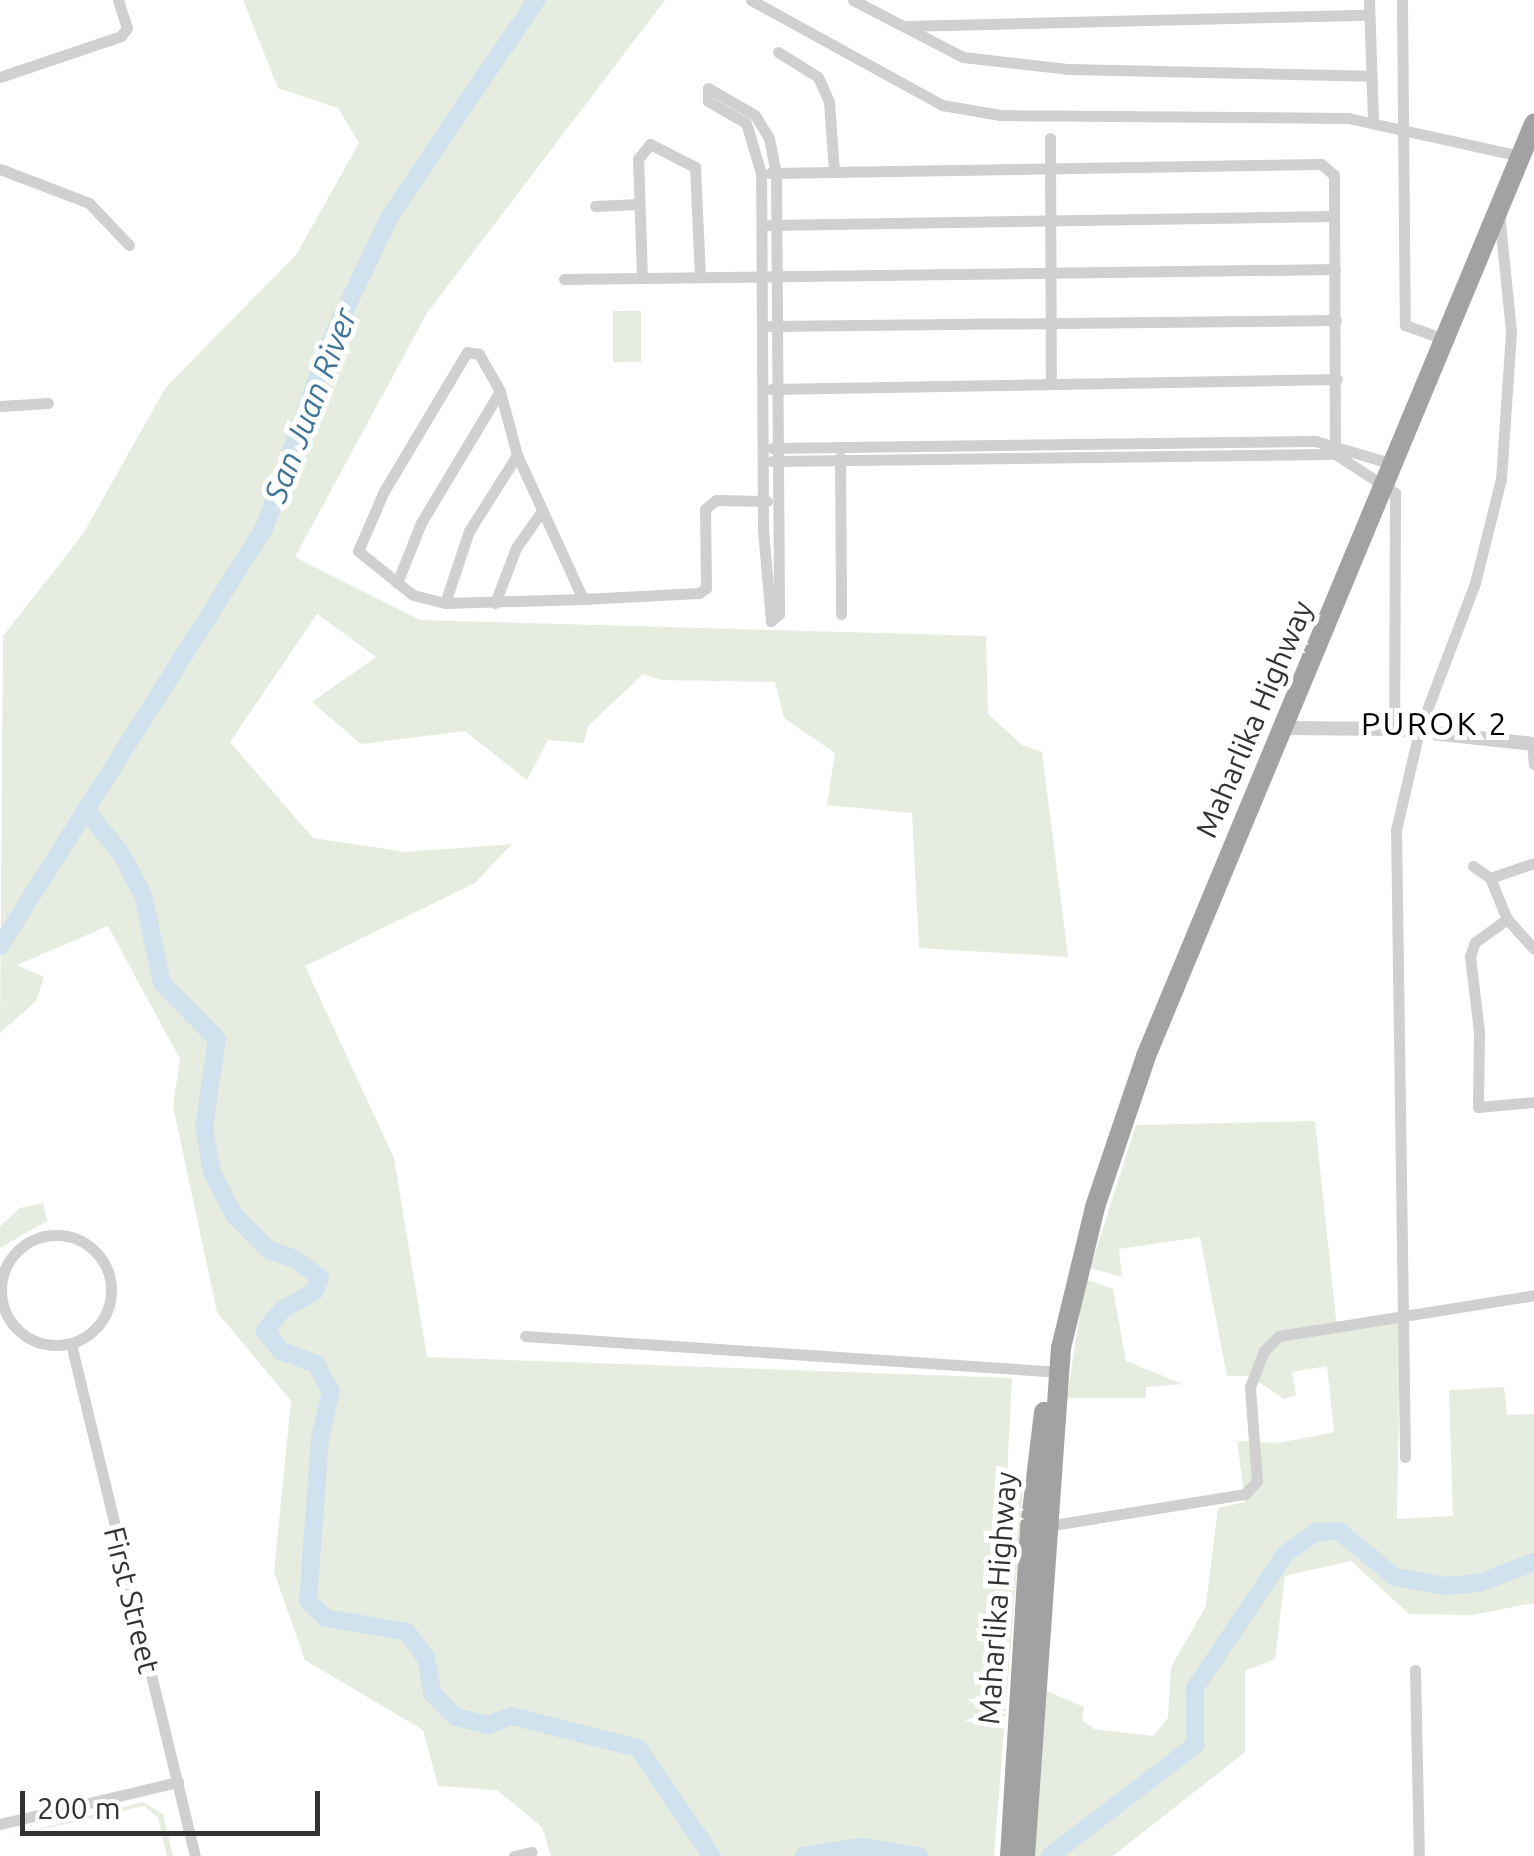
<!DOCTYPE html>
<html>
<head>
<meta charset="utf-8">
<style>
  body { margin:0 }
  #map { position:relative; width:1534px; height:1856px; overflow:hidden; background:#fff; font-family:Ubuntu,sans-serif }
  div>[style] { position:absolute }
  .green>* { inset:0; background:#e6ecdf; transform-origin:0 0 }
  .river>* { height:18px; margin:-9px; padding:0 9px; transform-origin:9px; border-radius:9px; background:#cfe2ee }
  .minor>* { height:11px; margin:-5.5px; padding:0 5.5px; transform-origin:5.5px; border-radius:5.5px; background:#d0d0d0 }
  .minor>.ring { margin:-5.5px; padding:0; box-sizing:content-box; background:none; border:11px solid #d0d0d0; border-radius:50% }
  .tertiary>* { height:14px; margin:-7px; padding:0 7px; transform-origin:7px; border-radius:7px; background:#d0d0d0 }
  .trunk>* { height:20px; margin:-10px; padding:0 10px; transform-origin:10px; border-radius:10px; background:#a2a2a2 }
  span { translate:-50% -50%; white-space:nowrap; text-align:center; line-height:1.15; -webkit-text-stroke:10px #fff; paint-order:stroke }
  .street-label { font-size:30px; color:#333 }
  .water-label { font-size:32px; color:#3f7597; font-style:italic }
  .neighbourhood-label { font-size:32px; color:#000; letter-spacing:2.5px }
  .scale { position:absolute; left:20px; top:1791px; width:300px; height:45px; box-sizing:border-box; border:5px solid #333; border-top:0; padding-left:12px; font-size:30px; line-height:35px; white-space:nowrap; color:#333; -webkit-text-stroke:8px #fff; paint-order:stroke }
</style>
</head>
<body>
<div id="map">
  <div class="green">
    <div style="clip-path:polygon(243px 0,665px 0,427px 313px,295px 557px,420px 620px,986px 636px,988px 714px,1022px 745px,1042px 752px,1068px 957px,919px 948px,912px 813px,827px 805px,835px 753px,784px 718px,775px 682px,661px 680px,643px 674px,588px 726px,584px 743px,548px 740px,527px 780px,465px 731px,361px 744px,312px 702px,376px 657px,317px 614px,230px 742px,313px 838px,406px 852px,512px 844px,475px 883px,305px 966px,394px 1158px,427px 1357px,1012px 1378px,1007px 1476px,1024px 1478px,994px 1856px,551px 1856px,542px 1827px,497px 1790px,438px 1786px,423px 1730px,305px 1660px,274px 1572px,291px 1401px,217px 1312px,173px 1106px,180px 1059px,108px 926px,17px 965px,44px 977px,36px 1001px,0 1033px,3px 636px,83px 534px,166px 387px,296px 255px,359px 143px,338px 108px,278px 88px)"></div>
    <div style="left:613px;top:311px;width:28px;height:51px"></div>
    <div style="clip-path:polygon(1315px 1121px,1337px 1329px,1400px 1321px,1397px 1519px,1453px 1516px,1449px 1390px,1504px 1387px,1507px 1415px,1534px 1414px,1534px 1603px,1473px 1615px,1409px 1614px,1351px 1561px,1285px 1576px,1275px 1659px,1245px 1671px,1245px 1752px,1113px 1856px,1032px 1856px,1044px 1690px,1084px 1707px,1082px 1720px,1094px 1729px,1153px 1736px,1168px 1718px,1171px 1667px,1206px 1606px,1218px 1508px,1245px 1502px,1237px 1441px,1278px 1443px,1334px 1432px,1327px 1366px,1292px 1372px,1296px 1395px,1284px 1399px,1250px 1376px,1227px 1376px,1200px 1237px,1119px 1249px,1122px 1277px,1090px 1268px,1136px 1125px)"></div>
    <div style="clip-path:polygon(43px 1203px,47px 1221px,0 1248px,0 1226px,20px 1208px)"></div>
    <div style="clip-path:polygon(1085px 1279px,1113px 1289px,1126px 1361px,1183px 1384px,1146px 1387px,1146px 1398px,1067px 1398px)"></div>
    <div style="clip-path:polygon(143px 1802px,163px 1814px,173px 1856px,167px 1856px,158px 1818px,144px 1806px,0 1839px)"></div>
  </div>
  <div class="river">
    <div style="left:88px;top:813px;width:54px;rotate:51deg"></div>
    <div style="left:122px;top:855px;width:45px;rotate:62.3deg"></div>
    <div style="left:143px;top:895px;width:90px;rotate:77.8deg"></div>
    <div style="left:162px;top:983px;width:78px;rotate:45.5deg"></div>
    <div style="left:217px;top:1039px;width:89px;rotate:98.4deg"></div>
    <div style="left:204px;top:1127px;width:46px;rotate:79.9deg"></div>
    <div style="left:212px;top:1172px;width:48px;rotate:62.9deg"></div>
    <div style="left:234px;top:1215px;width:49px;rotate:45deg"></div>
    <div style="left:269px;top:1250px;width:28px;rotate:19deg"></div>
    <div style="left:295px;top:1259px;width:31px;rotate:37deg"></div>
    <div style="left:320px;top:1278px;width:14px;rotate:111deg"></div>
    <div style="left:315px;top:1291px;width:38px;rotate:150deg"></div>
    <div style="left:282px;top:1310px;width:27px;rotate:129deg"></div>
    <div style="left:265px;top:1331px;width:26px;rotate:51deg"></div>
    <div style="left:281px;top:1351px;width:37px;rotate:20deg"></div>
    <div style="left:316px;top:1364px;width:31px;rotate:61deg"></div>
    <div style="left:331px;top:1391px;width:48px;rotate:103.2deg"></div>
    <div style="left:320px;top:1438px;width:163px;rotate:94.2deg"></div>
    <div style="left:308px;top:1601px;width:25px;rotate:43deg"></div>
    <div style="left:326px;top:1618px;width:82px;rotate:9.8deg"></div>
    <div style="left:407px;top:1632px;width:32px;rotate:54deg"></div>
    <div style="left:426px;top:1658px;width:36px;rotate:80deg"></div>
    <div style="left:432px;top:1693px;width:34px;rotate:45deg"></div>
    <div style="left:456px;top:1717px;width:33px;rotate:14deg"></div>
    <div style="left:488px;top:1725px;width:26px;rotate:-21deg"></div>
    <div style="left:512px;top:1716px;width:130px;rotate:14.3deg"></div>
    <div style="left:638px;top:1748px;width:131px;rotate:55.6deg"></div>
    <div style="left:0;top:946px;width:494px;rotate:-57.7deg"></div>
    <div style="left:264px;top:529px;width:196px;rotate:-70.6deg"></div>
    <div style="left:329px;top:344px;width:142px;rotate:-64.5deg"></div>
    <div style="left:390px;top:216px;width:261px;rotate:-55.9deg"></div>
    <div style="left:804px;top:1856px;width:58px;rotate:-9deg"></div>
    <div style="left:861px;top:1847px;width:59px;rotate:8.8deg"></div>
    <div style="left:1050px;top:1856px;width:183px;rotate:-37.4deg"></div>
    <div style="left:1195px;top:1745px;width:57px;rotate:-90deg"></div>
    <div style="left:1195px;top:1688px;width:161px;rotate:-56.1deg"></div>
    <div style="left:1285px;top:1554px;width:38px;rotate:-35deg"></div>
    <div style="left:1316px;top:1532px;width:23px;rotate:-2deg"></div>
    <div style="left:1339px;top:1531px;width:72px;rotate:39.4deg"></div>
    <div style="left:1395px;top:1577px;width:51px;rotate:10.2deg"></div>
    <div style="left:1445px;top:1586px;width:34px;rotate:-5deg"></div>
    <div style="left:1479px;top:1583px;width:59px;rotate:-20.9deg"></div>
  </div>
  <div class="minor">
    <div style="left:751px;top:0;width:218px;rotate:28.8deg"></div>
    <div style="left:942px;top:105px;width:59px;rotate:9.8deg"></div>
    <div style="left:1000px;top:115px;width:348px;rotate:0.5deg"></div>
    <div style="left:1348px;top:118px;width:177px;rotate:12.4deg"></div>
    <div style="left:853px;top:0;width:124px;rotate:27.4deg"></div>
    <div style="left:963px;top:57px;width:107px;rotate:6.5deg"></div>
    <div style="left:1069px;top:69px;width:301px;rotate:1.3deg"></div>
    <div style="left:1369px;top:0;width:122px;rotate:88.1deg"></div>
    <div style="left:1402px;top:0;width:325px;rotate:89.5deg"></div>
    <div style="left:1405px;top:325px;width:41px;rotate:19.7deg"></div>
    <div style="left:906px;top:26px;width:463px;rotate:-1.4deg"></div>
    <div style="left:778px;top:52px;width:47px;rotate:32deg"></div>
    <div style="left:818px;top:77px;width:27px;rotate:66deg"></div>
    <div style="left:829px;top:102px;width:70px;rotate:85.9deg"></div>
    <div style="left:0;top:77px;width:128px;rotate:-18.7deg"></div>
    <div style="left:121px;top:36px;width:10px;rotate:-53deg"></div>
    <div style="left:127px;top:28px;width:29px;rotate:-108deg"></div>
    <div style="left:708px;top:88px;width:54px;rotate:29.9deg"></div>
    <div style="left:755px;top:115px;width:27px;rotate:59deg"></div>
    <div style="left:769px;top:138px;width:36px;rotate:79deg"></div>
    <div style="left:776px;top:173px;width:441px;rotate:89.6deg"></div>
    <div style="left:779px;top:614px;width:11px;rotate:139deg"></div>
    <div style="left:771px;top:621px;width:92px;rotate:-95deg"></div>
    <div style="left:763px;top:529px;width:356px;rotate:-90.3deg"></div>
    <div style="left:761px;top:173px;width:52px;rotate:-106.7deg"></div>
    <div style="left:746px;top:123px;width:44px;rotate:-149.9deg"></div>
    <div style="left:708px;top:101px;width:13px;rotate:-90deg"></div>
    <div style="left:1050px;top:138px;width:246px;rotate:89.8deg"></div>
    <div style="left:0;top:169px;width:95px;rotate:20.9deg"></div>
    <div style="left:89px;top:203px;width:58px;rotate:46.4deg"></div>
    <div style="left:770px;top:173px;width:551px;rotate:-0.94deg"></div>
    <div style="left:1321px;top:164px;width:17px;rotate:40deg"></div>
    <div style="left:1334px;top:175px;width:279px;rotate:89.8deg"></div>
    <div style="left:595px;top:206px;width:43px;rotate:-2.7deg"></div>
    <div style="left:769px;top:225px;width:565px;rotate:-0.91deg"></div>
    <div style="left:642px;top:278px;width:119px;rotate:-91.9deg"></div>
    <div style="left:638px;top:159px;width:19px;rotate:-51deg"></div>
    <div style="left:650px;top:144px;width:51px;rotate:27.1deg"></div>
    <div style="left:695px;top:167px;width:110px;rotate:87.4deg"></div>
    <div style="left:564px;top:279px;width:771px;rotate:-0.74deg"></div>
    <div style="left:770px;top:326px;width:566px;rotate:-0.61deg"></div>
    <div style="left:771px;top:389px;width:566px;rotate:-1.01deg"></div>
    <div style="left:0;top:406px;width:48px;rotate:-3.6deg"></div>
    <div style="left:772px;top:448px;width:543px;rotate:-0.74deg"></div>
    <div style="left:1315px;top:441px;width:81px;rotate:16.4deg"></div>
    <div style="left:840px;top:457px;width:157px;rotate:89.6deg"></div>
    <div style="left:772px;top:461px;width:563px;rotate:-0.71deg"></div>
    <div style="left:1335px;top:454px;width:72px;rotate:33deg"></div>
    <div style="left:1395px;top:493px;width:236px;rotate:90.2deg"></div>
    <div style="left:397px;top:583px;width:65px;rotate:-68.2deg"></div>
    <div style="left:421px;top:523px;width:154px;rotate:-59.1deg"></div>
    <div style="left:583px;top:599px;width:158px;rotate:-114.6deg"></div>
    <div style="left:517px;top:455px;width:66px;rotate:-104.9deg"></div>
    <div style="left:500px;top:391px;width:43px;rotate:-119.6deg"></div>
    <div style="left:479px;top:354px;width:12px;rotate:-171deg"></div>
    <div style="left:467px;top:352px;width:162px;rotate:120.8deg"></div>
    <div style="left:384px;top:491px;width:65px;rotate:113.4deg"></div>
    <div style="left:358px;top:551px;width:70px;rotate:38.7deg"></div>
    <div style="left:413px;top:595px;width:33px;rotate:14deg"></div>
    <div style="left:445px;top:603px;width:138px;rotate:-1.7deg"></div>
    <div style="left:583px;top:599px;width:116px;rotate:-3deg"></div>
    <div style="left:699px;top:593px;width:9px;rotate:-36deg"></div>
    <div style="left:706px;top:588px;width:79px;rotate:-90.7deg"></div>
    <div style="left:705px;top:509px;width:14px;rotate:-39deg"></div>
    <div style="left:716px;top:500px;width:51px;rotate:1.1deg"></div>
    <div style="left:445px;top:603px;width:76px;rotate:-71.6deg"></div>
    <div style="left:469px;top:531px;width:90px;rotate:-57.7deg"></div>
    <div style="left:495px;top:603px;width:59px;rotate:-69.1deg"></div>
    <div style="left:516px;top:548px;width:44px;rotate:-55.2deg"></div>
    <div style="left:1532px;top:743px;width:21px;rotate:85deg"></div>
    <div style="left:1473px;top:866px;width:21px;rotate:35deg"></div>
    <div style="left:1490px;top:878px;width:46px;rotate:-18.8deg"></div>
    <div style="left:1490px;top:878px;width:44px;rotate:67.5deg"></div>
    <div style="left:1507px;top:919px;width:40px;rotate:48deg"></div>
    <div style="left:1507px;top:919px;width:39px;rotate:144deg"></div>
    <div style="left:1475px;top:942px;width:15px;rotate:110deg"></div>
    <div style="left:1470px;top:956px;width:77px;rotate:83.2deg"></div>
    <div style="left:1479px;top:1032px;width:75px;rotate:90.8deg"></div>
    <div style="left:1478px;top:1107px;width:56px;rotate:-5.1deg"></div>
    <div class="ring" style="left:1px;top:1235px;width:99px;height:99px"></div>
    <div style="left:525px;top:1336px;width:538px;rotate:3.84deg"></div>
    <div style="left:71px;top:1344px;width:527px;rotate:76.39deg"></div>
    <div style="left:1405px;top:1457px;width:627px;rotate:-90.82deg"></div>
    <div style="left:1396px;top:830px;width:102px;rotate:-76.9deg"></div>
    <div style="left:1419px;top:731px;width:158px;rotate:-69.3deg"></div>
    <div style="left:1475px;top:583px;width:107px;rotate:-76deg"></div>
    <div style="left:1501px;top:479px;width:148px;rotate:-86.1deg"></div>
    <div style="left:1511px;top:331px;width:119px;rotate:-95.8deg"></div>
    <div style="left:1047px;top:1526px;width:201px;rotate:-9.2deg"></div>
    <div style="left:1245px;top:1494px;width:18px;rotate:-47deg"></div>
    <div style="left:1257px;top:1481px;width:94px;rotate:-94.3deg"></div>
    <div style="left:1250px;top:1387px;width:39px;rotate:-69deg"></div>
    <div style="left:1264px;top:1351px;width:21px;rotate:-45deg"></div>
    <div style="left:1279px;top:1336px;width:258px;rotate:-9.1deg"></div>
    <div style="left:1415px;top:1670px;width:186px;rotate:88.8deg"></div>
    <div style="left:0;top:1824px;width:183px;rotate:-13.3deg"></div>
    <div style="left:514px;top:1856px;width:18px;rotate:-13deg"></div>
  </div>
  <div class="tertiary">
    <div style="left:1284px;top:728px;width:110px;rotate:0.5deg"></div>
    <div style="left:1394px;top:729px;width:141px;rotate:6.1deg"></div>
  </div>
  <div class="trunk">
    <div style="left:1010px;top:1856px;width:329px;rotate:-86.5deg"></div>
    <div style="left:1030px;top:1528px;width:117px;rotate:-83.1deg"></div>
    <div style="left:1025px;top:1856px;width:509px;rotate:-85.95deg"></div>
    <div style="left:1061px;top:1348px;width:145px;rotate:-76.4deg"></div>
    <div style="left:1095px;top:1207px;width:159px;rotate:-71.3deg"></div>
    <div style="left:1146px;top:1056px;width:1010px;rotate:-67.4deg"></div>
  </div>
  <div class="street-label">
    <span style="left:1254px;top:719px;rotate:-67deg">Maharlika Highway</span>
    <span style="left:997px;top:1598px;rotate:-86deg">Maharlika Highway</span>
    <span style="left:132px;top:1600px;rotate:76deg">First Street</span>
  </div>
  <div class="water-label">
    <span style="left:310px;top:405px;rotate:-69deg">San Juan River</span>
  </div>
  <div class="neighbourhood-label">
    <span style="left:1435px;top:723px">PUROK 2</span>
  </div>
  <div class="scale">200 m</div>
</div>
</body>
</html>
